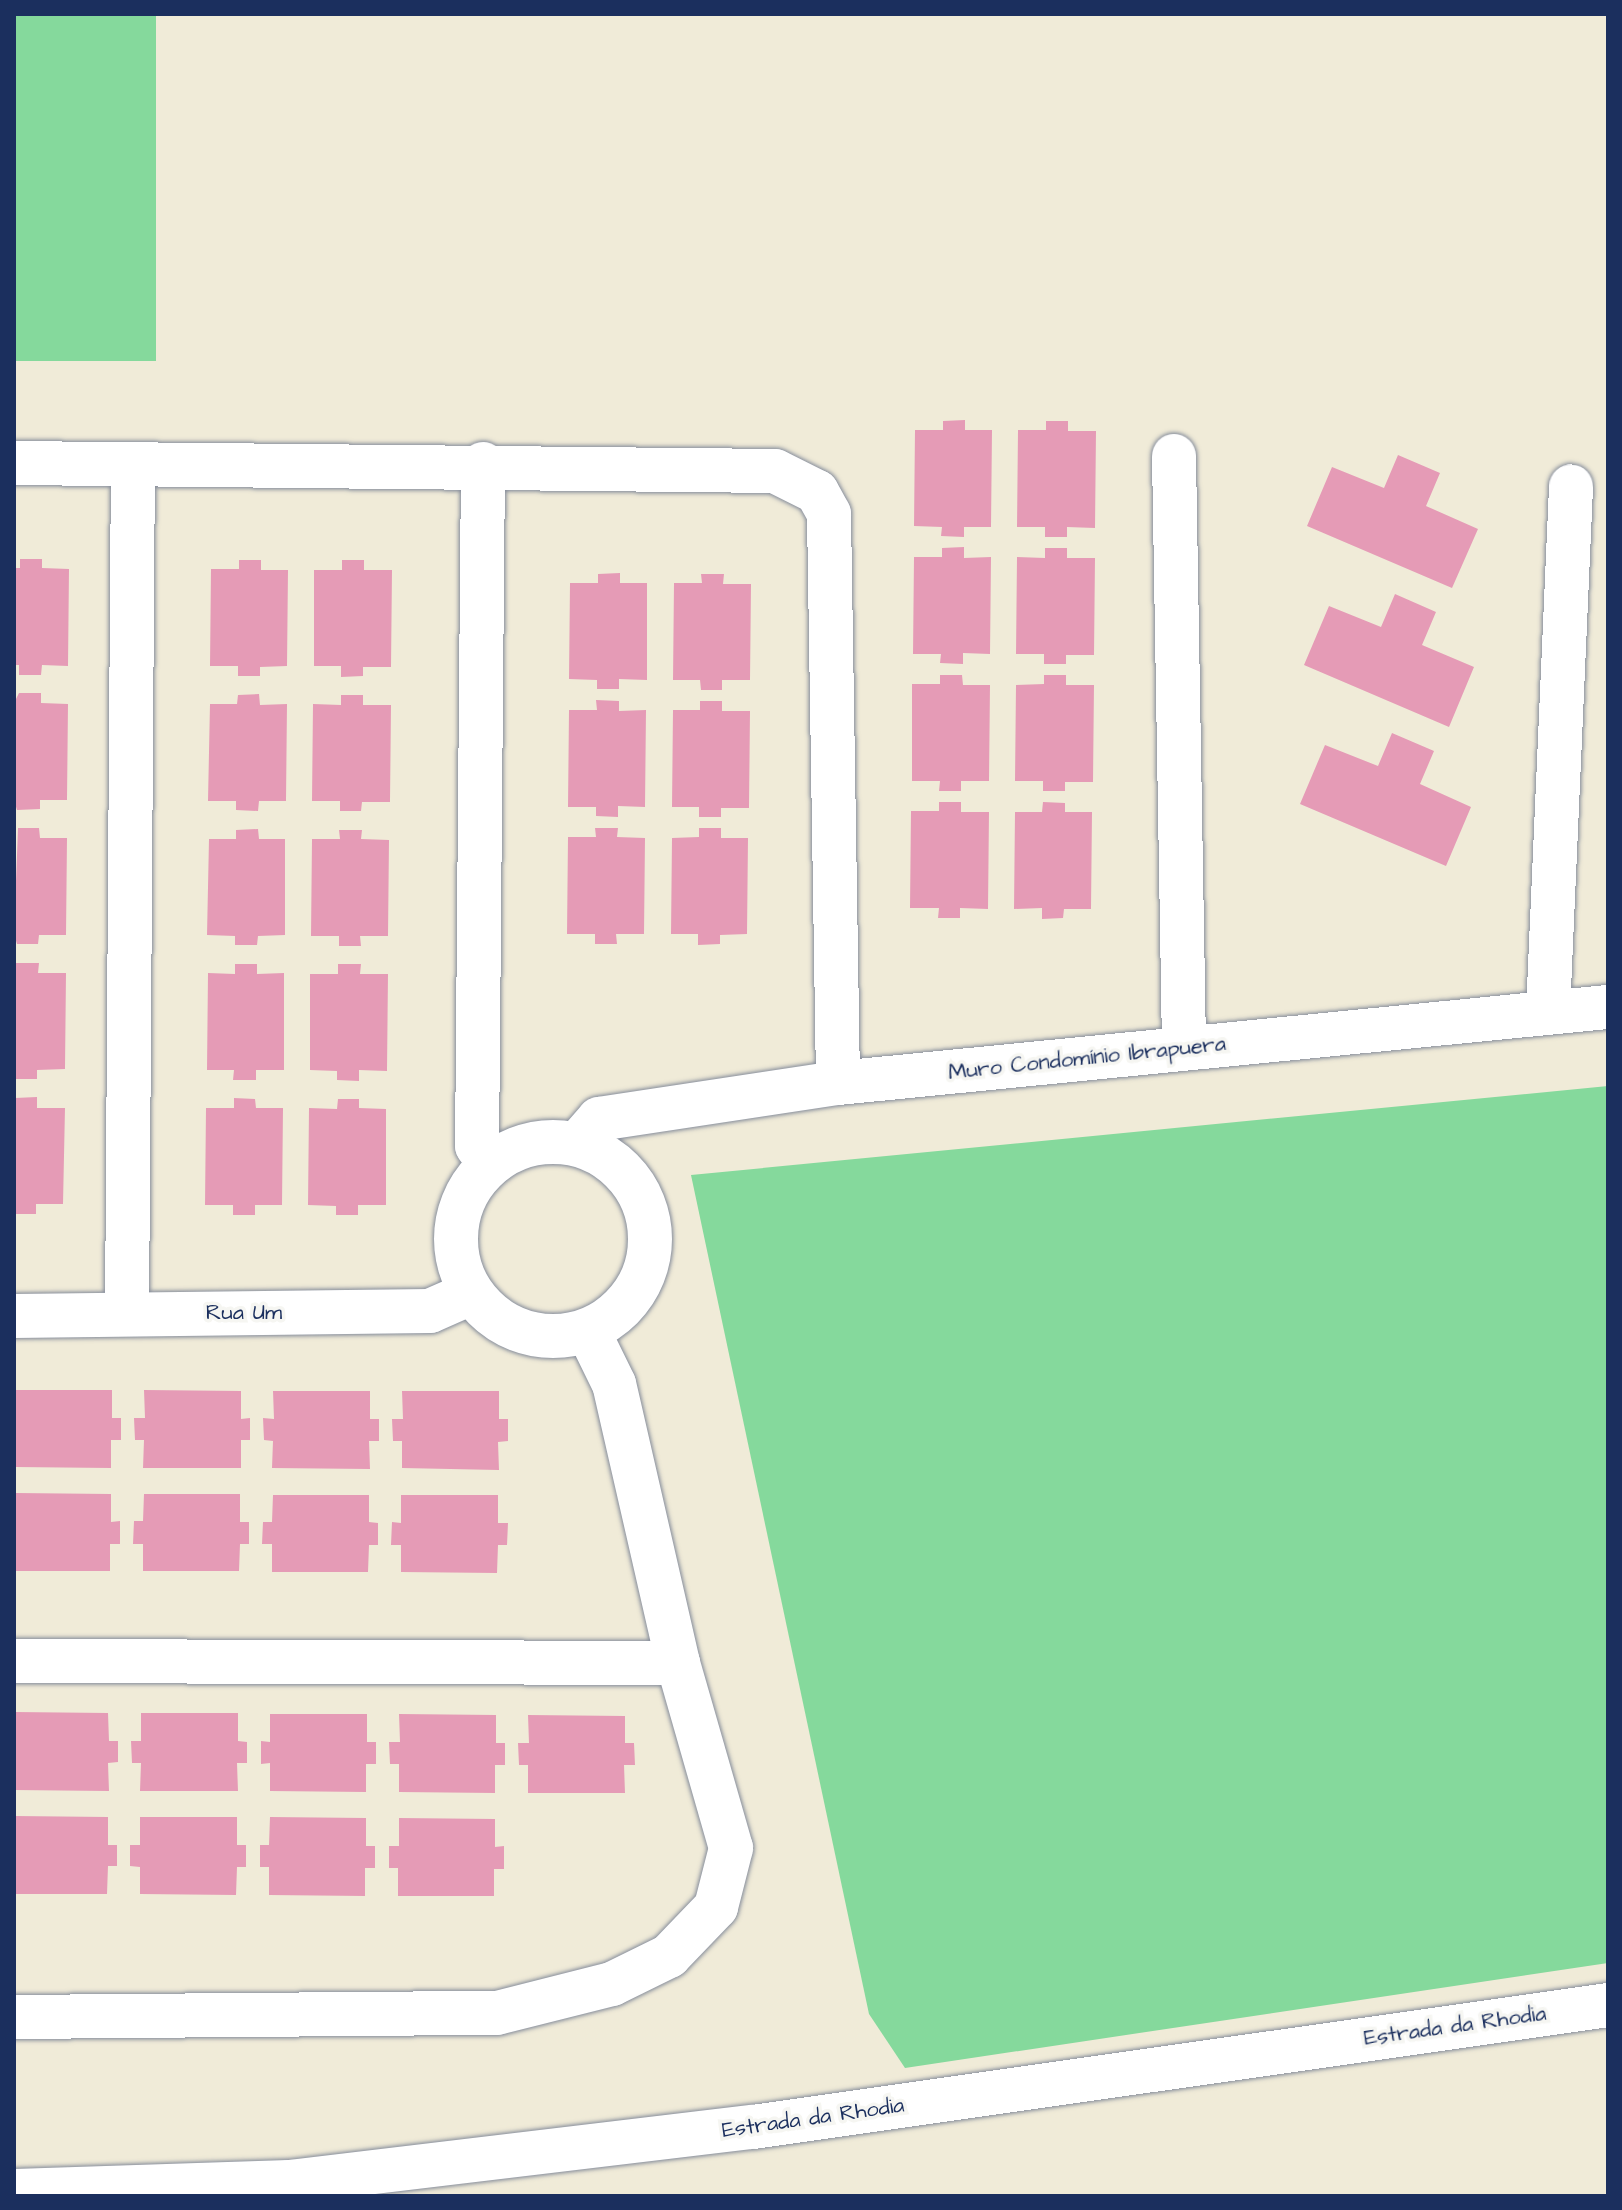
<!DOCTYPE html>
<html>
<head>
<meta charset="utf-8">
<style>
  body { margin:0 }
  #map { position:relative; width:1622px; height:2210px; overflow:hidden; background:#f0ebd8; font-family:"Architects Daughter",sans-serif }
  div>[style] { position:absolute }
  .green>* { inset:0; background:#85d99c; transform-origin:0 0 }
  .building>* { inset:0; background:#e59bb6 }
  .roads { filter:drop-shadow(0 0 2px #868d9b) drop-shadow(0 0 2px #868d9b) }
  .street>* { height:44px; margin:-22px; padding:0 22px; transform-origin:22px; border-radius:22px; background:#fff }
  .street>.ring { margin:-22px; padding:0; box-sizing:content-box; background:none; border:44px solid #fff; border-radius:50% }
  .primary>* { height:44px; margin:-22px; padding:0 22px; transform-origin:22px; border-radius:22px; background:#fff }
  span { translate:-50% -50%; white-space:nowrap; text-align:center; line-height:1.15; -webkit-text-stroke:7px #f6f6f2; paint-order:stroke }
  .street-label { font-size:22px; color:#1b2f5e }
  .frame { position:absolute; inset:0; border:16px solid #1b2f5e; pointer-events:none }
</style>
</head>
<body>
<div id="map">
  <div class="green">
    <div style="left:14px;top:14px;width:142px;height:347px"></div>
    <div style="clip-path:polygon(1608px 1086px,1608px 1963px,905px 2068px,869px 2014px,691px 1175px)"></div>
  </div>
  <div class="building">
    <div style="clip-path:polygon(965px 420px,965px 430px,992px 430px,991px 527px,964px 527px,964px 537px,941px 536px,942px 527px,914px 526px,915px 430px,943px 430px,943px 421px)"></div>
    <div style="clip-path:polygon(1046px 421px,1068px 421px,1068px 431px,1096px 431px,1095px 528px,1067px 527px,1067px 537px,1045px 537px,1045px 527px,1017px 527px,1018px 430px,1046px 430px)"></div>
    <div style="clip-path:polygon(1398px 455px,1440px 473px,1426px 506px,1478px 529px,1452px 588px,1307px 526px,1332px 467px,1384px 488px)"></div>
    <div style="clip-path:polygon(964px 547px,964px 558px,991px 557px,990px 654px,963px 653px,963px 664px,940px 663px,941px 654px,913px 654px,914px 557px,942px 557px,942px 548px)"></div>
    <div style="clip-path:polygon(1045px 548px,1067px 548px,1067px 558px,1095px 558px,1094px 655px,1066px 655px,1066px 664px,1044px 664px,1044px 654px,1016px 654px,1017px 557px,1045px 558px)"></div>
    <div style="clip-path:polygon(20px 559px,42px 559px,42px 568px,69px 569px,68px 666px,42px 665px,41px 675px,19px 675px,19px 665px,14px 665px,14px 568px,20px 568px)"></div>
    <div style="clip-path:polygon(239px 560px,261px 560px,261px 570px,288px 570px,287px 666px,260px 667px,260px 676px,238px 676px,238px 666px,210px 666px,211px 569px,239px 569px)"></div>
    <div style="clip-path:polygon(342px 560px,364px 560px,364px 570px,392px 570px,391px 667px,363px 667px,363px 676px,341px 677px,341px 666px,314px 666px,314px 570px,342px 570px)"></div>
    <div style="clip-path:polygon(620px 573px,620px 583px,647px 583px,647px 680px,619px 679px,619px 689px,597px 689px,597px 680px,569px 679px,570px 583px,598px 583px,598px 574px)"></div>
    <div style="clip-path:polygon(701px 574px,724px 574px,723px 584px,751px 584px,750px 680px,722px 680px,722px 690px,701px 690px,700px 680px,673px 680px,674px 583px,702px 583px)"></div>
    <div style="clip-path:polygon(1395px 594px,1436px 612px,1422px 645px,1474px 667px,1449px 727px,1304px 665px,1329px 606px,1381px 627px)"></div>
    <div style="clip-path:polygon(940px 675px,962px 675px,963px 685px,990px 685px,989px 781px,961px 781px,961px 791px,939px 791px,940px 781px,912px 781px,912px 684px,940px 684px)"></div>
    <div style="clip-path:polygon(1044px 675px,1066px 675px,1066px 685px,1094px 685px,1093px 782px,1065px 782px,1065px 791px,1043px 791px,1043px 781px,1015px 781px,1016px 685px,1044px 684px)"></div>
    <div style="clip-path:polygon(19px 693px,41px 693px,41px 703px,68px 704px,67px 800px,40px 800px,40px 809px,17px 810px,14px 800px,14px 703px)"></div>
    <div style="clip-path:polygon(259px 694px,260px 705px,287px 704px,286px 801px,259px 801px,258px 811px,236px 810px,236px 801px,208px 801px,210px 704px,237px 704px,238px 695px)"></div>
    <div style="clip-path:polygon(341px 695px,363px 695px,363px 705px,391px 705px,390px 802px,362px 802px,361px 811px,340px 811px,340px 801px,312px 801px,313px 704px,341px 705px)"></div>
    <div style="clip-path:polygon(596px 700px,619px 701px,619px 711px,646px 710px,645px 807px,618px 806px,618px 817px,596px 816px,596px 807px,568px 807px,569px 710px,597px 710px)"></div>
    <div style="clip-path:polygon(700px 701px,722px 701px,722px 711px,750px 711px,749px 808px,721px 808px,721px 817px,699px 817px,699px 807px,672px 807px,673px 710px,700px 710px)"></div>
    <div style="clip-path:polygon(1392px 733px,1434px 751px,1420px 784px,1471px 807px,1446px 866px,1300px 804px,1325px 745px,1378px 766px)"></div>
    <div style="clip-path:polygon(939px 802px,961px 802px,961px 812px,989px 812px,988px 909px,960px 908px,960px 918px,938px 918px,939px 908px,910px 908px,911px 811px,939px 811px)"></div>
    <div style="clip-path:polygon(1043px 802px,1065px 803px,1065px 812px,1092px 812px,1091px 909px,1064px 909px,1063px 918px,1042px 919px,1042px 908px,1014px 909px,1015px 812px,1042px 812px)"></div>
    <div style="clip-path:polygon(18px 828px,39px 828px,40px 838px,67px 838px,66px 935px,39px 935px,38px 944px,17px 944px,14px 934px)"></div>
    <div style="clip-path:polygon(595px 828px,618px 828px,617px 837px,645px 838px,644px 934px,616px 934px,617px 944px,595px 944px,595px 934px,567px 934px,568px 837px,596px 837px)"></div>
    <div style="clip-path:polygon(699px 828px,721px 828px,721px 838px,748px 838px,747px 934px,720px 935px,720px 944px,698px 945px,698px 934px,671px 934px,672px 838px,699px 837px)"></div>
    <div style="clip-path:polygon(258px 829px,259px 839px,285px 839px,285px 935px,258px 936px,257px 945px,235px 945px,235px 936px,207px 935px,209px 839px,236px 839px,236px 830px)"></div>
    <div style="clip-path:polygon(339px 830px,362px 830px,361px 839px,389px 840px,388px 936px,360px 936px,361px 946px,339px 946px,339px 936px,311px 936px,312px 839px,340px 839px)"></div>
    <div style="clip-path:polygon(16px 963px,39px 963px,38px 973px,66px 973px,65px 1069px,37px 1070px,37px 1079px,15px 1079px)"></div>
    <div style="clip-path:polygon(235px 964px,257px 964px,257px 974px,284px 973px,284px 1070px,256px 1070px,256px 1080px,233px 1080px,234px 1070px,207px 1070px,208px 973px,235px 974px)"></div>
    <div style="clip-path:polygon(338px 964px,361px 964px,360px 974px,388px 974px,387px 1071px,359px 1070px,359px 1081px,337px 1080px,337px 1071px,310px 1070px,310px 974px,338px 974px)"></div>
    <div style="clip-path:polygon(37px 1097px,37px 1108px,65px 1108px,63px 1204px,36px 1204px,36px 1214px,14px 1214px,15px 1098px)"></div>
    <div style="clip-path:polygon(234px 1098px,255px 1099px,256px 1108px,283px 1108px,282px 1205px,255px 1205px,255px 1215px,233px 1215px,233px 1205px,205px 1205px,206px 1108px,234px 1108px)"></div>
    <div style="clip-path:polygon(338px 1099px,359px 1099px,359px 1108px,386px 1109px,386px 1205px,358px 1205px,358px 1215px,336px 1215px,336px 1206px,308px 1205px,309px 1108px,337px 1109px)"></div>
    <div style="clip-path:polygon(15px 1390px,112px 1390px,112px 1418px,121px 1418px,121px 1440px,111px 1440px,111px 1468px,15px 1467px)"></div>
    <div style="clip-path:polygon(144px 1390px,241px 1391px,241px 1419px,250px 1418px,250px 1440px,241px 1440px,241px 1468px,143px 1468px,144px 1440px,135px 1440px,134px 1418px,145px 1418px)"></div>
    <div style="clip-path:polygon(273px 1391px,370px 1391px,370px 1419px,379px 1419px,379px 1441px,369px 1441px,370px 1469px,272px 1468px,273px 1441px,264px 1440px,263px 1418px,274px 1419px)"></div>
    <div style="clip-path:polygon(402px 1391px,499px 1391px,499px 1419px,508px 1419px,508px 1441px,498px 1442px,499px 1470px,402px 1468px,402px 1441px,393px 1441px,392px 1419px,403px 1419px)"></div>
    <div style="clip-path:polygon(15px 1493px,111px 1494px,111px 1522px,120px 1521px,120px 1544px,110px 1544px,110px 1571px,14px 1571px)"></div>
    <div style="clip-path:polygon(144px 1494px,240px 1494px,240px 1522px,249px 1522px,249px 1544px,240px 1544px,239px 1571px,143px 1571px,143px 1544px,133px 1544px,134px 1521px,143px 1521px)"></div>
    <div style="clip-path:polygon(273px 1495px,369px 1495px,369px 1522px,378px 1523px,378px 1545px,369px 1545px,368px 1572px,272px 1572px,272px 1544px,262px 1544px,263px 1522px,272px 1522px)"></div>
    <div style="clip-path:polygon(401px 1495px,498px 1495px,498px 1523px,508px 1523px,507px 1545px,498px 1545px,497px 1573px,401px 1572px,401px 1545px,391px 1545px,392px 1522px,401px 1523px)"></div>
    <div style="clip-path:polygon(14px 1712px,108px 1713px,109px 1741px,118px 1741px,118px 1762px,108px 1763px,109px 1791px,14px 1790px)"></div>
    <div style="clip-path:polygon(141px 1713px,238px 1713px,238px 1741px,247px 1742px,247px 1763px,237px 1763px,238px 1791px,140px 1791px,141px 1763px,132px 1763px,131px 1741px,141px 1741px)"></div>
    <div style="clip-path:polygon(270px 1714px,367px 1714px,367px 1742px,376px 1742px,376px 1764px,366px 1764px,366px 1792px,270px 1791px,270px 1763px,261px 1764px,261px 1741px,270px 1742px)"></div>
    <div style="clip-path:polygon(399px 1714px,496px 1715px,496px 1743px,505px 1743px,505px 1765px,495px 1765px,495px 1793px,399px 1792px,399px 1764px,390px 1764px,389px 1742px,400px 1742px)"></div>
    <div style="clip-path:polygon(528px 1715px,625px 1716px,625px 1743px,634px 1743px,635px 1765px,624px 1765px,625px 1793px,528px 1793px,528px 1765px,519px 1765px,518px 1743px,529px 1743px)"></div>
    <div style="clip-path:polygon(14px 1816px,108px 1817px,108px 1845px,117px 1845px,117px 1866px,108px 1866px,107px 1894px,14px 1894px)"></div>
    <div style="clip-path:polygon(140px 1817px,237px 1817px,237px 1845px,246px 1845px,246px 1867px,237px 1867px,236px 1895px,140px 1894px,140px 1867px,130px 1866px,130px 1845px,140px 1845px)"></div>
    <div style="clip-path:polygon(270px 1817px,366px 1818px,366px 1846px,375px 1846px,375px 1868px,365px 1868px,365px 1896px,269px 1895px,269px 1867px,260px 1867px,260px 1845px,269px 1845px)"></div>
    <div style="clip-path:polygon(399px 1818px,495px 1819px,495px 1847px,504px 1846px,504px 1869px,494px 1869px,494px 1896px,398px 1896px,398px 1868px,389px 1868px,389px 1846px,399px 1846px)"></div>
  </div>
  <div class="roads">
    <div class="street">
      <div style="left:1174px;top:456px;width:592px;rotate:89.03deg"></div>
      <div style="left:14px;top:463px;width:761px;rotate:0.6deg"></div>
      <div style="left:775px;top:471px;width:47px;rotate:26.6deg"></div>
      <div style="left:817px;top:492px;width:25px;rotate:61deg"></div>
      <div style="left:829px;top:514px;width:569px;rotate:89.09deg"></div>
      <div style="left:483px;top:464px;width:682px;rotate:90.5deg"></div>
      <div style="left:477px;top:1146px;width:22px;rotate:54deg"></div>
      <div style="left:1548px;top:1012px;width:526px;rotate:-87.49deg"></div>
      <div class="ring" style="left:456px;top:1142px;width:150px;height:150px"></div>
      <div style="left:578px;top:1143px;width:32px;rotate:-49deg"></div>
      <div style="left:599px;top:1119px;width:242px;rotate:-8.6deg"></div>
      <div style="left:838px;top:1083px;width:774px;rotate:-5.64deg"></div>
      <div style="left:127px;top:1314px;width:849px;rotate:-89.6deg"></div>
      <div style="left:14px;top:1316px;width:416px;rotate:-0.7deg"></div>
      <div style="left:430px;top:1311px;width:45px;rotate:-23.7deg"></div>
      <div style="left:14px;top:1661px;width:664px;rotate:0.17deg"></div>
      <div style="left:14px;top:2017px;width:483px;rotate:-0.5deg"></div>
      <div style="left:497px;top:2013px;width:119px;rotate:-14.2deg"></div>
      <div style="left:612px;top:1984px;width:64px;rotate:-26.2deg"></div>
      <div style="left:669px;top:1956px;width:68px;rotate:-46.2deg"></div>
      <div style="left:716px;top:1907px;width:61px;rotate:-75.7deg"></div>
      <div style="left:731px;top:1848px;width:192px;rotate:-106deg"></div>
      <div style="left:678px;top:1663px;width:286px;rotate:-102.9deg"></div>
      <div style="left:614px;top:1384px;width:59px;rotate:-116.1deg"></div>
    </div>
    <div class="primary">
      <div style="left:14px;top:2191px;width:276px;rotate:-1.9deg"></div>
      <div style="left:290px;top:2182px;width:466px;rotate:-6.8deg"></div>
      <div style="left:753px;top:2127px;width:864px;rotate:-8.12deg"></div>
    </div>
  </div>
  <div class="street-label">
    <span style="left:1087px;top:1058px;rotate:-6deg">Muro Condomínio Ibrapuera</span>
    <span style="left:244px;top:1313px">Rua Um</span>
    <span style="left:1455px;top:2026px;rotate:-8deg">Estrada da Rhodia</span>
    <span style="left:813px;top:2118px;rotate:-8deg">Estrada da Rhodia</span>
  </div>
  <div class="frame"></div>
</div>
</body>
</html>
